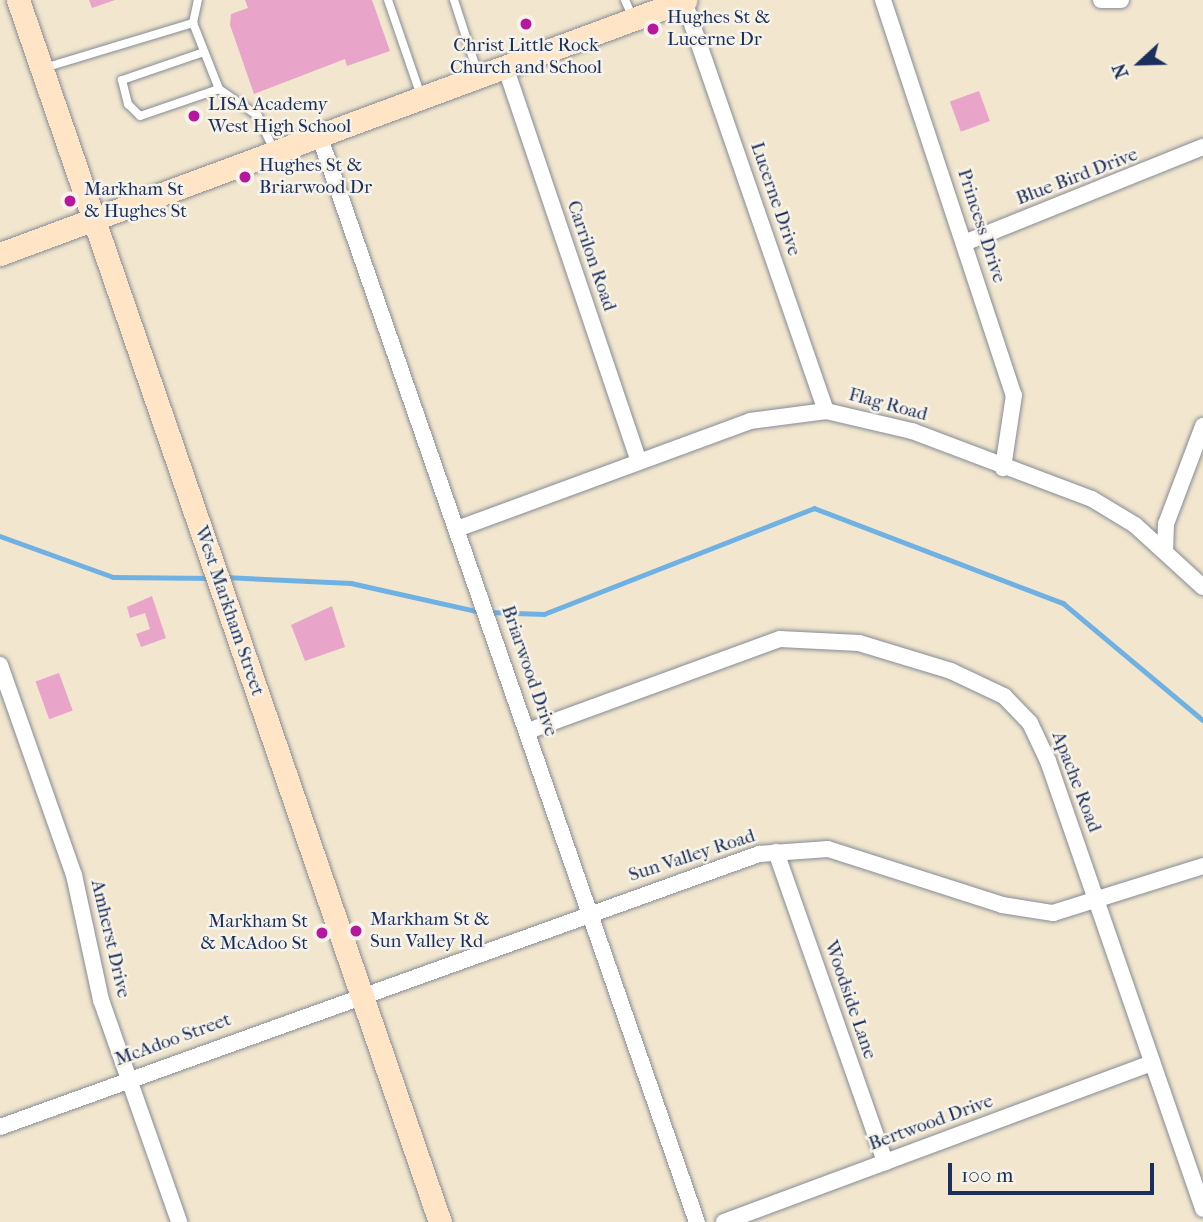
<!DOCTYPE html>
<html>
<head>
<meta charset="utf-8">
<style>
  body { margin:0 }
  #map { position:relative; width:1203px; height:1222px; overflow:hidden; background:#f2e7ce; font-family:"IM FELL French Canon",serif }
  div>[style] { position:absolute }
  .stream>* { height:4.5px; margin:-2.25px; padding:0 2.25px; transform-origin:2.25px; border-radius:2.25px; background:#70b1e4 }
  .building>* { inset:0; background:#e8a5c9; transform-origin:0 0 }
  .roads { filter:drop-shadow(0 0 2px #868b96) drop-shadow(0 0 2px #868b96) }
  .lane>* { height:8px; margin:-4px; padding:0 4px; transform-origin:4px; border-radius:4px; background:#fff }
  .street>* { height:16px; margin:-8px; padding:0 8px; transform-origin:8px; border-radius:8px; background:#fff }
  .secondary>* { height:23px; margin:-11.5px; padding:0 11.5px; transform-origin:11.5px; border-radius:11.5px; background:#ffe4c6 }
  .dots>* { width:19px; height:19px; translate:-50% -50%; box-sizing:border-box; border:4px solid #f7f3e8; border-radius:50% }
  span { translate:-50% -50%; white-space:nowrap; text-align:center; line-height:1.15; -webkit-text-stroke:5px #f7f3e8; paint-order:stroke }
  .poi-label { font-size:19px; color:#1b2f5e }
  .left { translate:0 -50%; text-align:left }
  .right { translate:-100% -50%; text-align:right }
  .street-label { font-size:19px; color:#1b2f5e }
  .north { position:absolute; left:1105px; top:28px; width:70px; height:70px; -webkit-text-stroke:5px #f7f3e8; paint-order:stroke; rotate:248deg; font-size:19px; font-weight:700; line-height:28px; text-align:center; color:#1b2f5e }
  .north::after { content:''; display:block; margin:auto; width:24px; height:32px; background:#1b2f5e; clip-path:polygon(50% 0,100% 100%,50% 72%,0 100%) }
  .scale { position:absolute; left:948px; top:1163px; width:206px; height:32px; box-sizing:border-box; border:4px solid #1b2f5e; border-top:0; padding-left:9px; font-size:21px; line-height:24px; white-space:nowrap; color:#1b2f5e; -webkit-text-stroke:5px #f7f3e8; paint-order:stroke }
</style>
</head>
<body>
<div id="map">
  <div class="stream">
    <div style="left:0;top:536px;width:120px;rotate:19.9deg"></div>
    <div style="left:113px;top:577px;width:99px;rotate:0.6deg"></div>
    <div style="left:224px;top:577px;width:127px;rotate:2.7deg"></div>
    <div style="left:351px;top:583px;width:133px;rotate:12.6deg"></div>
    <div style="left:489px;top:612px;width:55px;rotate:2.1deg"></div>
    <div style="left:544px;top:614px;width:290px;rotate:-21.4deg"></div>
    <div style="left:814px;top:508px;width:267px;rotate:20.9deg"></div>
    <div style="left:1063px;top:603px;width:182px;rotate:39.9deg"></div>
  </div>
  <div class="building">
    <div style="clip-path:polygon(89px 0,115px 0,92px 8px)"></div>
    <div style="clip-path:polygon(245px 0,372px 0,390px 51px,347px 66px,345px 59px,254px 94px,230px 25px,231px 14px,248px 8px)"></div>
    <div style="left:979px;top:91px;width:32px;height:31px;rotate:70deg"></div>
    <div style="clip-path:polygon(152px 596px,166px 638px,141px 647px,136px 634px,150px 629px,145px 613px,130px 618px,127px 607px)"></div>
    <div style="clip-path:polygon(332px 606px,345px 647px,305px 661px,291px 625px)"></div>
    <div style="left:59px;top:673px;width:40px;height:25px;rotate:70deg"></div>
  </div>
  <div class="roads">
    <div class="lane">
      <div style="left:388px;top:0;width:102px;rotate:71deg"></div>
      <div style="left:454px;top:0;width:78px;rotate:72deg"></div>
      <div style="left:625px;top:0;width:17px;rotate:66deg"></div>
      <div style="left:193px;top:23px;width:24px;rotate:-78deg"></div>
      <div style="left:204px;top:52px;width:87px;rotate:161.1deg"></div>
      <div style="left:122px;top:80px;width:25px;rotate:76deg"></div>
      <div style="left:128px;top:104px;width:17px;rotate:45deg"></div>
      <div style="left:140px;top:116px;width:83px;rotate:-18.9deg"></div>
      <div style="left:44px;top:68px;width:156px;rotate:-16.8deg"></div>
      <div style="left:193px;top:23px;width:71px;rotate:68.5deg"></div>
      <div style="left:219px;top:89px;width:47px;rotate:34.7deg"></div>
      <div style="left:258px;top:116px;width:38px;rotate:65deg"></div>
    </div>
    <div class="street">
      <div style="left:883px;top:0;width:416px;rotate:71.7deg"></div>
      <div style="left:1014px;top:395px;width:74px;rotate:98.6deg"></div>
      <div style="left:1101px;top:0;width:20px"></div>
      <div style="left:684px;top:1px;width:434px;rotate:70.9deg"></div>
      <div style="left:505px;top:66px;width:416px;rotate:71.3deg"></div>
      <div style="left:319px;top:135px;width:1151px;rotate:70.83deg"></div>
      <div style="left:964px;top:243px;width:258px;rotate:-21.9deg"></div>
      <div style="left:457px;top:529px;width:312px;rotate:-20.2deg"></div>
      <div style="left:750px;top:421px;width:77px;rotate:-7.5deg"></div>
      <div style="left:826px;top:411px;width:88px;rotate:13.1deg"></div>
      <div style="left:912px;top:431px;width:192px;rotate:20.7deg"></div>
      <div style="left:1092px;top:499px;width:50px;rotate:31.2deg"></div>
      <div style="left:1135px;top:525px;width:92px;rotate:42.4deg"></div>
      <div style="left:1165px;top:552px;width:28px;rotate:-88deg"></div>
      <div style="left:1166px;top:524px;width:105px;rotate:-69.3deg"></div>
      <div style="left:0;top:665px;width:223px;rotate:70.6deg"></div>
      <div style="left:74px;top:875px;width:128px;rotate:77.8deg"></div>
      <div style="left:101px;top:1000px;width:235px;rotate:70.6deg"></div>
      <div style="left:528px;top:731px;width:268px;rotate:-20.1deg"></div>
      <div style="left:780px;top:639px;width:79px;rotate:2.9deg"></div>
      <div style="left:859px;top:643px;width:96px;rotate:16.9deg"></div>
      <div style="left:951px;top:671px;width:59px;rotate:25.3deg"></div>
      <div style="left:1004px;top:696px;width:37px;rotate:46deg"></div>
      <div style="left:1030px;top:723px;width:42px;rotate:64.7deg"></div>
      <div style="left:1048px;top:761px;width:474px;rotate:70.9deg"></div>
      <div style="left:776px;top:852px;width:329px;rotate:70.6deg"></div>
      <div style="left:0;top:1127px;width:807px;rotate:-19.78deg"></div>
      <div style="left:759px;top:854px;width:69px;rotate:-4.1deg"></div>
      <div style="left:828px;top:849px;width:183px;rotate:17.8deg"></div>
      <div style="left:1002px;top:905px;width:52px;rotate:8.9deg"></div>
      <div style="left:1053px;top:913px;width:157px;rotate:-17.4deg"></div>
      <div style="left:724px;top:1222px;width:457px;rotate:-20.4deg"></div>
    </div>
    <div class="secondary">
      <div style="left:18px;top:0;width:1293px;rotate:70.95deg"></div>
      <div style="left:0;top:254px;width:731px;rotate:-20.34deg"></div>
    </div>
  </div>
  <div class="dots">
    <div style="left:526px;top:24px;background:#b5179e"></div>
    <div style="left:653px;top:29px;background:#b5179e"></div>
    <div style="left:194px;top:116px;background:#b5179e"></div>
    <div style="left:245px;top:177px;background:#b5179e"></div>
    <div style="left:70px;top:201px;background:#b5179e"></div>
    <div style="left:356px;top:931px;background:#b5179e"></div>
    <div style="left:322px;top:933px;background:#b5179e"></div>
  </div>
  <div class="poi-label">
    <span class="left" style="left:667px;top:29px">Hughes St &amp;<br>Lucerne Dr</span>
    <span style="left:526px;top:57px">Christ Little Rock<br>Church and School</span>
    <span class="left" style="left:208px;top:116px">LISA Academy<br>West High School</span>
    <span class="left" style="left:259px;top:177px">Hughes St &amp;<br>Briarwood Dr</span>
    <span class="left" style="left:84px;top:201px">Markham St<br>&amp; Hughes St</span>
    <span class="left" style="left:370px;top:931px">Markham St &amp;<br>Sun Valley Rd</span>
    <span class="right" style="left:308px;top:933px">Markham St<br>&amp; McAdoo St</span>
  </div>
  <div class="street-label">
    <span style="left:1077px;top:177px;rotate:-21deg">Blue Bird Drive</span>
    <span style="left:775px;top:199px;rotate:71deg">Lucerne Drive</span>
    <span style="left:981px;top:226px;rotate:72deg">Princess Drive</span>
    <span style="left:591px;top:256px;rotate:71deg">Carrilon Road</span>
    <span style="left:888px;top:405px;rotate:15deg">Flag Road</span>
    <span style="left:229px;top:611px;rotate:71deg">West Markham Street</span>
    <span style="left:529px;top:671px;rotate:71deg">Briarwood Drive</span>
    <span style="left:1076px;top:782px;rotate:69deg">Apache Road</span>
    <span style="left:692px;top:856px;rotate:-18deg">Sun Valley Road</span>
    <span style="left:110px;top:939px;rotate:77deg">Amherst Drive</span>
    <span style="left:850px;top:1000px;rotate:71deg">Woodside Lane</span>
    <span style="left:173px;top:1040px;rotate:-20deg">McAdoo Street</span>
    <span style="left:931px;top:1123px;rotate:-20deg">Bertwood Drive</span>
  </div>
  <div class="north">N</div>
  <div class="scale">100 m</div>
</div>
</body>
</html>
